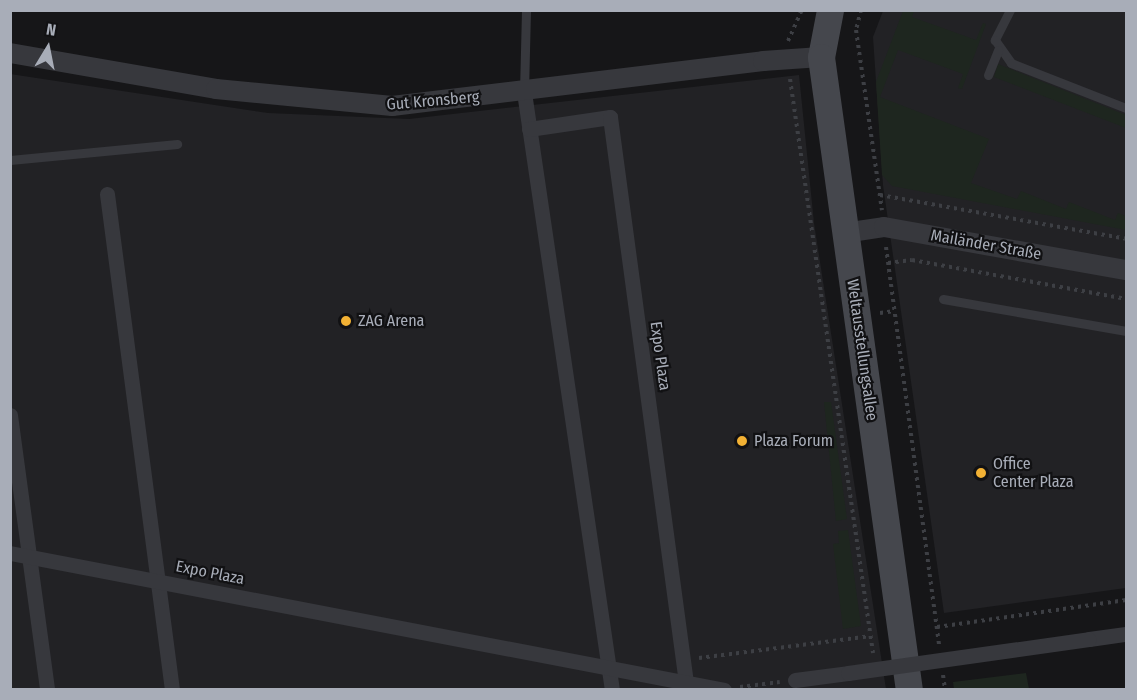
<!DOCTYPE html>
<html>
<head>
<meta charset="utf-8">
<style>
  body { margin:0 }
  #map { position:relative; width:1137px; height:700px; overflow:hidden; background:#161618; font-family:"Fira Sans Condensed",sans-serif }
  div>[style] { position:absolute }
  .built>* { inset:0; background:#222225 }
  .green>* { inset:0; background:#1e261f }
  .path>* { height:4px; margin-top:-2px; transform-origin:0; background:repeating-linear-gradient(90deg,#3d3f44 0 3px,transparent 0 7.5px) }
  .service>* { height:9px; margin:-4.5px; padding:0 4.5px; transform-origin:4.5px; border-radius:4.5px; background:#37383d }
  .pedestrian>* { height:15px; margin:-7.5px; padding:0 7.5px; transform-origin:7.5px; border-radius:7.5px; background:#37383d }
  .minor>* { height:20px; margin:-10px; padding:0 10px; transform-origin:10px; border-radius:10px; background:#37383d }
  .secondary>* { height:27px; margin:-13.5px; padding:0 13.5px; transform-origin:13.5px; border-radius:13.5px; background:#45474d }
  .pedestrian-bridge>* { height:15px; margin:-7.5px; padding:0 7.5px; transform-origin:7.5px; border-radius:7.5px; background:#37383d }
  .dots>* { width:16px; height:16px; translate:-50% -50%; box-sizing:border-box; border:3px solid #111113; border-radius:50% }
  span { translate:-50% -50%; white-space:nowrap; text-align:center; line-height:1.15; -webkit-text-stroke:4.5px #111113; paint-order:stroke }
  .street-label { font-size:16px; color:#a8adb8 }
  .poi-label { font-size:16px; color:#a8adb8 }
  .left { translate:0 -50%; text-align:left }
  .frame { position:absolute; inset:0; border:12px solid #a8adb8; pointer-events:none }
  .north { position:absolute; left:18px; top:18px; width:60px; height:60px; -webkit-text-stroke:4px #111113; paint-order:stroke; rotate:10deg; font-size:16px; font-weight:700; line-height:24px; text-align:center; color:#a8adb8 }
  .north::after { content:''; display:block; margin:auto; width:21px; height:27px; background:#a8adb8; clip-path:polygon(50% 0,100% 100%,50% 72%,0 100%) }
</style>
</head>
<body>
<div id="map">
  <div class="built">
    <div style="clip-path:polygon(883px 11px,1126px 11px,1126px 588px,944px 613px,883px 185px,873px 37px)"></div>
    <div style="clip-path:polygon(10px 74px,268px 113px,409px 119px,799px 75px,814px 223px,886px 689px,11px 689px)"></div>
  </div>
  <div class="green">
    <div style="clip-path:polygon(903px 11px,914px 11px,912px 17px,976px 40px,983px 23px,986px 24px,962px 89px,958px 88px,963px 74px,898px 50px,880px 97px,989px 139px,971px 183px,1017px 199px,1021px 191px,1066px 209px,1069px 202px,1115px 220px,1118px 213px,1126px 216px,1126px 230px,892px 186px,882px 175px,876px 82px)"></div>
    <div style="clip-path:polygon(998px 64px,1126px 115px,1126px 128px,994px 77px)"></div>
    <div style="clip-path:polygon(824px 402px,831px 402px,847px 519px,836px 521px)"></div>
    <div style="clip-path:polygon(848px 530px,861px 626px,843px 629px,833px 544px,839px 543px,838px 531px)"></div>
    <div style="clip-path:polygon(1026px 673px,1029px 689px,954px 689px,953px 682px)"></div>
  </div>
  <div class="path">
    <div style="left:861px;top:10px;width:21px;rotate:104deg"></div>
    <div style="left:856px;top:30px;width:182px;rotate:81.8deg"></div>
    <div style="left:788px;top:41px;width:34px;rotate:-66deg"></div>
    <div style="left:790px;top:79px;width:580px;rotate:81.77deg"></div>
    <div style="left:880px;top:195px;width:250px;rotate:10.1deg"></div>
    <div style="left:886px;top:247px;width:401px;rotate:82.4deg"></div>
    <div style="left:888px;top:263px;width:24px;rotate:-7deg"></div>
    <div style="left:912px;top:260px;width:218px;rotate:10.3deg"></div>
    <div style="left:880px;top:313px;width:15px;rotate:-8deg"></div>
    <div style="left:937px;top:627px;width:191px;rotate:-8.1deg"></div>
    <div style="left:699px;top:658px;width:172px;rotate:-7.3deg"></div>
    <div style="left:943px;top:675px;width:15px;rotate:82deg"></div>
    <div style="left:740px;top:687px;width:40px;rotate:-7.1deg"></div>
  </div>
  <div class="service">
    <div style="left:1010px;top:10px;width:34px;rotate:117deg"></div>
    <div style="left:995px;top:40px;width:28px;rotate:55deg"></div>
    <div style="left:1011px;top:63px;width:123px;rotate:21.4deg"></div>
    <div style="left:988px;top:75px;width:27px;rotate:-68deg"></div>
    <div style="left:524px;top:92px;width:82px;rotate:-88.6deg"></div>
    <div style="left:10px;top:160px;width:168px;rotate:-5.5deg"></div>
    <div style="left:943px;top:299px;width:186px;rotate:9.9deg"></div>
  </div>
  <div class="pedestrian">
    <div style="left:524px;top:92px;width:604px;rotate:81.63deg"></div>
    <div style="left:529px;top:129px;width:82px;rotate:-8.4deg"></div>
    <div style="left:610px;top:117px;width:578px;rotate:82.35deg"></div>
    <div style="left:107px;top:194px;width:500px;rotate:82.53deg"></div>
    <div style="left:10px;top:415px;width:277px;rotate:82.3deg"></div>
    <div style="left:10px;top:553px;width:727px;rotate:10.86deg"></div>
    <div style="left:1089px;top:639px;width:37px;rotate:-8deg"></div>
    <div style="left:795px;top:680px;width:53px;rotate:-7.5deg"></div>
  </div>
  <div class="minor">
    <div style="left:10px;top:53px;width:209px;rotate:9.9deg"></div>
    <div style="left:216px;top:89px;width:177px;rotate:5.5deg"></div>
    <div style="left:392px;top:106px;width:374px;rotate:-6.9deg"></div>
    <div style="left:763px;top:61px;width:58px;rotate:-3.9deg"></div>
    <div style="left:844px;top:233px;width:40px;rotate:-8.5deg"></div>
    <div style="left:884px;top:227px;width:246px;rotate:10.1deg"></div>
  </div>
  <div class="secondary">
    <div style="left:830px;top:10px;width:48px;rotate:100.8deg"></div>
    <div style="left:821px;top:57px;width:639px;rotate:82.09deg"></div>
  </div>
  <div class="pedestrian-bridge">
    <div style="left:848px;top:673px;width:243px;rotate:-8deg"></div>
  </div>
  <div class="dots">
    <div style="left:346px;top:321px;background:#f2b134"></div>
    <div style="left:742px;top:441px;background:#f2b134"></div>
    <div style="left:981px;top:473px;background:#f2b134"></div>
  </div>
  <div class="street-label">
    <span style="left:433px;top:101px;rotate:-5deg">Gut Kronsberg</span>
    <span style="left:986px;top:245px;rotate:10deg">Mailänder Straße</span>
    <span style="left:862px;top:350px;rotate:82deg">Weltausstellungsallee</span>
    <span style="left:660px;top:356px;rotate:82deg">Expo Plaza</span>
    <span style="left:210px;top:573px;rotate:11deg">Expo Plaza</span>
  </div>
  <div class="poi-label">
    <span class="left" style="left:358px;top:321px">ZAG Arena</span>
    <span class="left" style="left:754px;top:441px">Plaza Forum</span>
    <span class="left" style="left:993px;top:473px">Office<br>Center Plaza</span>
  </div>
  <div class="frame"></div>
  <div class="north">N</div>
</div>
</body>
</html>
